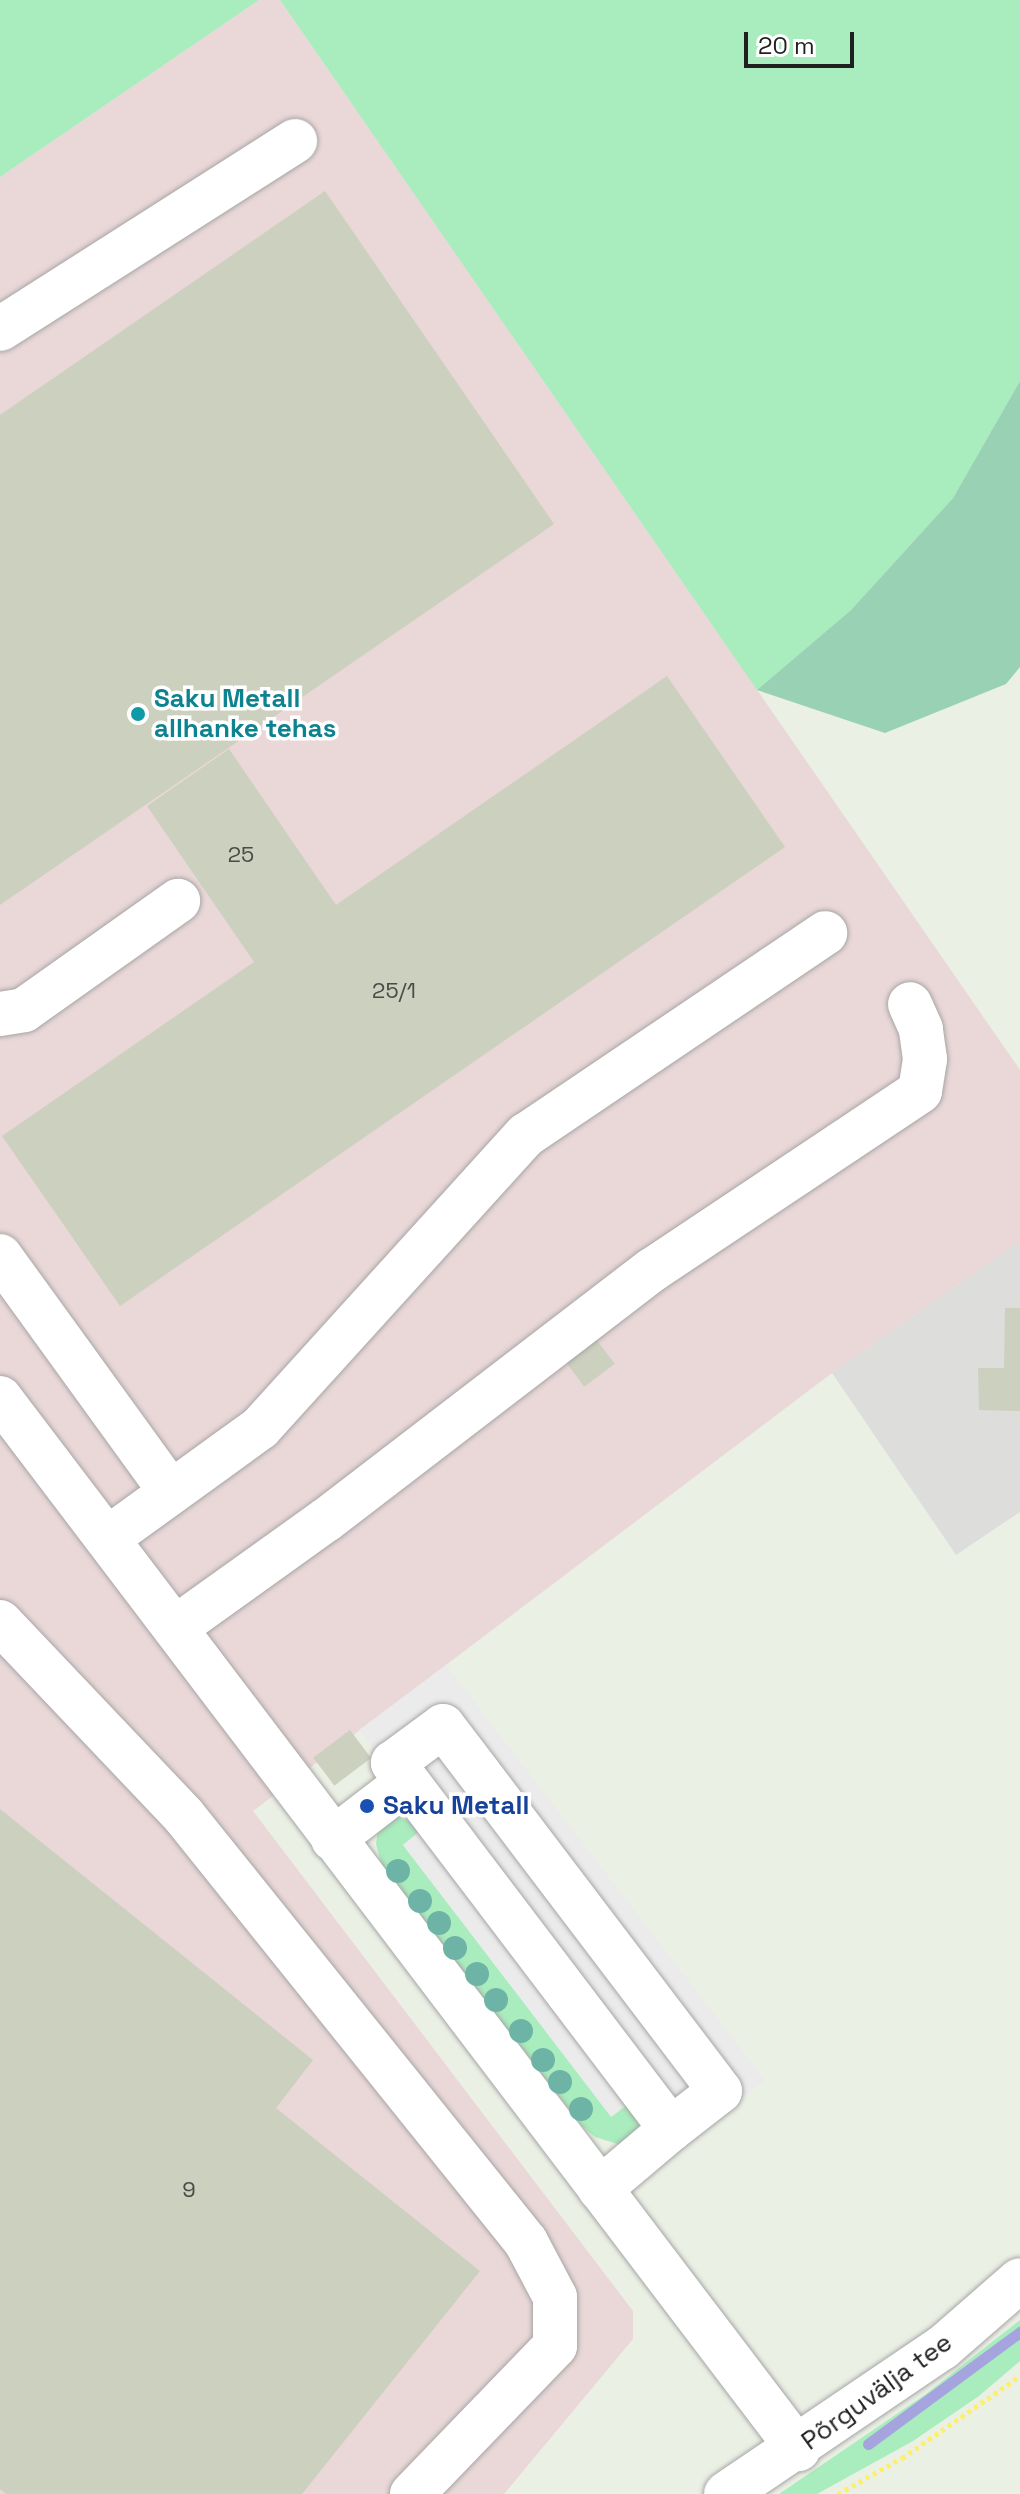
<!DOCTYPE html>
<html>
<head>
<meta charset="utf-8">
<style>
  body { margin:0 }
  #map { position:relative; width:1020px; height:2494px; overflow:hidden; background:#ebf0e5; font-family:"Space Grotesk",sans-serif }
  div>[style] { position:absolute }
  .residential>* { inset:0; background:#dddddc }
  .industrial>* { inset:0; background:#ead7d7 }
  .grass>* { inset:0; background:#a9ecbd }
  .forest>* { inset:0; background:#98d1b4 }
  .parking>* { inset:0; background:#ebebeb }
  .stream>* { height:11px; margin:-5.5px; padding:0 5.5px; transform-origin:5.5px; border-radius:5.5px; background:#a5a4df }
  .building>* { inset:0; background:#ccd0be; transform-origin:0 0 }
  .path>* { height:5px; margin-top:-2.5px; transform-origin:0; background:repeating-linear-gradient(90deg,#ffef67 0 4px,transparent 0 8px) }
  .roads { filter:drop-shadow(0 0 2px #a6a6a6) drop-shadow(0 0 2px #a6a6a6) }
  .minor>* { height:44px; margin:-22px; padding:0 22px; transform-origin:22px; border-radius:22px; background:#fff }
  .trees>* { width:24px; height:24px; margin:-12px; border-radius:50%; background:#6eb4a6 }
  .dots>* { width:22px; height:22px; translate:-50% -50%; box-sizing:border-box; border:4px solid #fff; border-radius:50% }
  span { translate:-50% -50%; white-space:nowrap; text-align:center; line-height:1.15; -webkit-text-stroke:7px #fff; paint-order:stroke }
  .number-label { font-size:22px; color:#4a4b47 }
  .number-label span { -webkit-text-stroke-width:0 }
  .culture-label { font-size:26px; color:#0d838f; font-weight:700 }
  .left { translate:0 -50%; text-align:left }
  .transit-label { font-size:26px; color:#164399; font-weight:700 }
  .street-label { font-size:26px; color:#1f1f1f }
  .scale { position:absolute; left:744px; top:32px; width:110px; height:36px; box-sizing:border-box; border:4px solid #1f1f1f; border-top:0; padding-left:10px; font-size:24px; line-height:28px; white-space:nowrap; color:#1f1f1f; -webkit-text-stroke:6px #fff; paint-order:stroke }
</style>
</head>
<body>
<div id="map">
  <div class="residential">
    <div style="clip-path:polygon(1020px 1241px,1020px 1512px,956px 1555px,832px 1373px)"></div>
  </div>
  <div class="industrial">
    <div style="clip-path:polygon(259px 0,280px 0,1020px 1070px,1020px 1241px,832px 1373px,253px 1811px,633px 2311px,633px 2339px,504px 2494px,0 2494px,0 177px)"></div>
  </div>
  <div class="grass">
    <div style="clip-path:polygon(0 0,259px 0,0 177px)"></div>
    <div style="clip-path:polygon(280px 0,1020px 0,1020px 381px,953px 498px,851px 610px,757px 690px)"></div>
    <div style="clip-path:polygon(395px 1816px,427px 1826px,403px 1845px,612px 2116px,636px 2098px,639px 2127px,621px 2145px,595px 2137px,583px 2127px,383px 1870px,376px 1844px,378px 1829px)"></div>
    <div style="clip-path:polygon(1020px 2320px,1020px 2361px,979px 2396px,913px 2441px,817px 2494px,779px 2494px,926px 2394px)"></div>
  </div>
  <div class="forest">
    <div style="clip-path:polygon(1020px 381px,1020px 667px,1006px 684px,885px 733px,757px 690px,851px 610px,953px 498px)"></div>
  </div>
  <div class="parking">
    <div style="clip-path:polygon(446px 1665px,765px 2080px,672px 2154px,636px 2098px,611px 2117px,403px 1845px,427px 1825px,359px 1730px)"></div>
  </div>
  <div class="stream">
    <div style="left:868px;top:2444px;width:189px;rotate:-36.4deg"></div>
  </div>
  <div class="building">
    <div style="clip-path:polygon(325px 191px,554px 524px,0 905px,0 415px)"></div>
    <div style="clip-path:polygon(667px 676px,785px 847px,120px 1306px,2px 1136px,254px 962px,147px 806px,229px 749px,336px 905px)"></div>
    <div style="clip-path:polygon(1005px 1308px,1020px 1308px,1020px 1411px,979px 1410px,978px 1368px,1004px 1368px)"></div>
    <div style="left:596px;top:1339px;width:31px;height:38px;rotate:53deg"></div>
    <div style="left:350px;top:1730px;width:35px;height:46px;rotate:53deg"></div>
    <div style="clip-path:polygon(0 1809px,313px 2060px,276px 2108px,480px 2271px,302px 2494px,6px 2494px,0 2489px)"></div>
  </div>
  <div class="path">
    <div style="left:838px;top:2494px;width:73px;rotate:-29.4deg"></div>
    <div style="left:902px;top:2458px;width:144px;rotate:-34.8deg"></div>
  </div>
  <div class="roads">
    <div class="minor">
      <div style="left:0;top:329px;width:350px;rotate:-32.5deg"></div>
      <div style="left:0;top:1014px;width:24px;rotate:-9deg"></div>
      <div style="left:24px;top:1010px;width:189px;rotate:-35.3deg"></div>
      <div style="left:0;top:1256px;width:291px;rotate:54.1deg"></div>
      <div style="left:0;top:1398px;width:1320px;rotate:52.79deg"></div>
      <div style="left:108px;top:1538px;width:188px;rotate:-35.9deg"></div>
      <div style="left:260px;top:1428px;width:396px;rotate:-47.8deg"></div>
      <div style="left:526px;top:1135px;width:361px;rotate:-34deg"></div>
      <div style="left:0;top:1622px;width:267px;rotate:46.5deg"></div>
      <div style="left:184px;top:1816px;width:546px;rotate:51.24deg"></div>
      <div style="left:526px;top:2242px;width:62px;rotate:62.2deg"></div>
      <div style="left:555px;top:2297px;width:49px;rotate:90deg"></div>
      <div style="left:555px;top:2346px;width:206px;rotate:134deg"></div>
      <div style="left:175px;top:1628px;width:186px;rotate:-35.6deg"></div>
      <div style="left:326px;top:1520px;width:411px;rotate:-37.5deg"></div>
      <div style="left:652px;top:1270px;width:322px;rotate:-33.7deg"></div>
      <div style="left:920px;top:1091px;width:32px;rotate:-81deg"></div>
      <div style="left:925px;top:1059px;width:30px;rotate:-98deg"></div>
      <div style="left:921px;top:1029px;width:27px;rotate:-114deg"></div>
      <div style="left:443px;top:1726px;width:458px;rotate:52.8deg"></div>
      <div style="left:720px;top:2091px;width:62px;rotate:142.2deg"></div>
      <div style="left:671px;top:2129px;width:460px;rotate:-127.2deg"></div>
      <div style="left:393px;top:1763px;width:62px;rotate:-36.5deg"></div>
      <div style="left:333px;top:1839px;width:93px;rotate:-37.6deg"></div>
      <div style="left:600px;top:2189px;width:93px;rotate:-40.2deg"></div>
      <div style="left:726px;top:2494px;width:261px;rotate:-34.1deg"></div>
      <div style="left:942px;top:2348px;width:103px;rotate:-41.1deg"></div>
    </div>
  </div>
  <div class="trees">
    <div style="left:398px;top:1871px"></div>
    <div style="left:420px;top:1901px"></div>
    <div style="left:439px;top:1923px"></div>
    <div style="left:455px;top:1948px"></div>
    <div style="left:477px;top:1974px"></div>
    <div style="left:496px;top:2000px"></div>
    <div style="left:521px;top:2031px"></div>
    <div style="left:543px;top:2060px"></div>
    <div style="left:560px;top:2082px"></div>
    <div style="left:581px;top:2109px"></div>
  </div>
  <div class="dots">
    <div style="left:138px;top:714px;background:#0f9aa8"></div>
    <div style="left:367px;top:1806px;background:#1a4fb4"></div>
  </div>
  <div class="number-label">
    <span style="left:241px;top:855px">25</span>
    <span style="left:394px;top:991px">25/1</span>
    <span style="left:189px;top:2190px">9</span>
  </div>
  <div class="culture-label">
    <span class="left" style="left:154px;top:714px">Saku Metall<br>allhanke tehas</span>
  </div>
  <div class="transit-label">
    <span class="left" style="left:383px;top:1806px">Saku Metall</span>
  </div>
  <div class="street-label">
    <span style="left:877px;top:2392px;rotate:-36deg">Põrguvälja tee</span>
  </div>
  <div class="scale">20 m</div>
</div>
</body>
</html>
